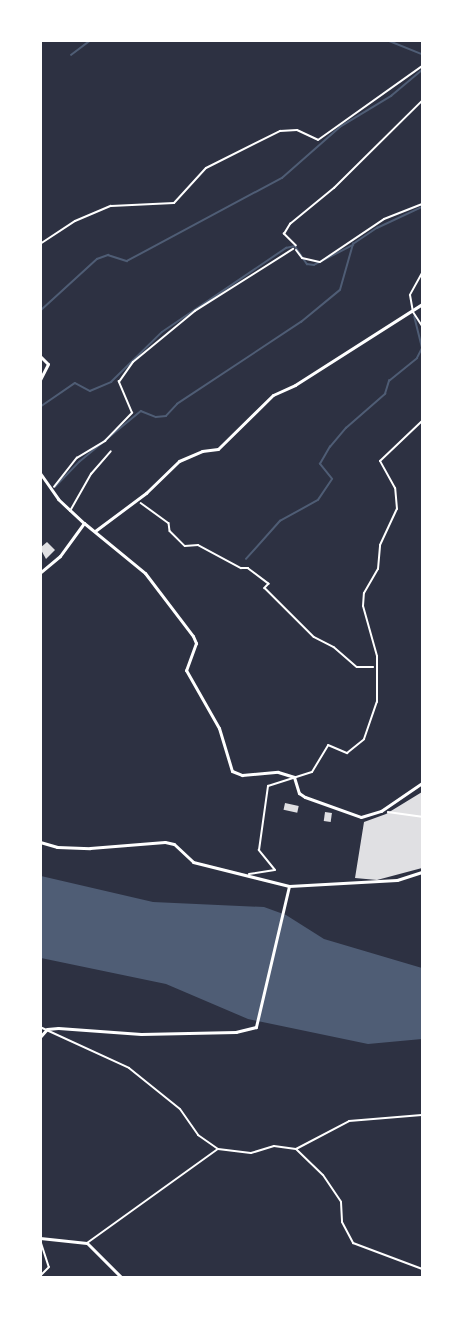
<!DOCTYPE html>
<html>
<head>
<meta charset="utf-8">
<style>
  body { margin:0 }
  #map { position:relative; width:463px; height:1318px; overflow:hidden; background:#2d3142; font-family:Jost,sans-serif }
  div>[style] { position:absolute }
  .water>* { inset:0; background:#4f5d75 }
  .stream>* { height:1.5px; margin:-0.75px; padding:0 0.75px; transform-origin:0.75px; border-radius:0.75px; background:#4f5d75 }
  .building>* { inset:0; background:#e0e0e3; transform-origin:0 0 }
  .path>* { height:1.5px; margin:-0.75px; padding:0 0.75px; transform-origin:0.75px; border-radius:0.75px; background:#fff }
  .minor>* { height:2px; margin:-1px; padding:0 1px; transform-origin:1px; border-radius:1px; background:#fff }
  .tertiary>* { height:3px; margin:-1.5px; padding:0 1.5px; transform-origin:1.5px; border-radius:1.5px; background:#fff }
  .secondary>* { height:3px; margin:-1.5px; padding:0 1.5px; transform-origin:1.5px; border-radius:1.5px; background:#fff }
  span { translate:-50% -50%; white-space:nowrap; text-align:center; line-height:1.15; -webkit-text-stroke:4.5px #fff; paint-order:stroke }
  .frame { position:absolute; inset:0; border:42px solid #fff; pointer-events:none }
</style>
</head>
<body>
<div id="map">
  <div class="water">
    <div style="clip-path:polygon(41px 876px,153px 902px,264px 907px,286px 915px,324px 939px,422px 968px,422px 1039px,368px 1044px,248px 1019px,166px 984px,41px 958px)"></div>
  </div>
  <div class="stream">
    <div style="left:387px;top:40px;width:38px;rotate:22deg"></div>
    <div style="left:71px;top:55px;width:25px;rotate:-37deg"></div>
    <div style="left:40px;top:311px;width:77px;rotate:-42.4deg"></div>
    <div style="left:97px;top:259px;width:12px;rotate:-20deg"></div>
    <div style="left:108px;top:255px;width:20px;rotate:18deg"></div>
    <div style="left:127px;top:261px;width:176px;rotate:-28.2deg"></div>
    <div style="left:282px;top:178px;width:77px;rotate:-41.3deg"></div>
    <div style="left:340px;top:127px;width:60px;rotate:-31.3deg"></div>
    <div style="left:391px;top:96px;width:40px;rotate:-40deg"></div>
    <div style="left:40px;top:407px;width:42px;rotate:-34.4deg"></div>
    <div style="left:75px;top:383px;width:17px;rotate:28deg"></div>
    <div style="left:90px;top:391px;width:23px;rotate:-23deg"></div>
    <div style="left:111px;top:382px;width:71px;rotate:-44.4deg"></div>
    <div style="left:162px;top:332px;width:150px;rotate:-34.1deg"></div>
    <div style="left:286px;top:248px;width:9px;rotate:-13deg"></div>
    <div style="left:295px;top:246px;width:22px;rotate:56deg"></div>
    <div style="left:307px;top:264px;width:7px;rotate:8deg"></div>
    <div style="left:314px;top:265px;width:44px;rotate:-27.1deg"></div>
    <div style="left:55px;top:487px;width:35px;rotate:-46deg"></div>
    <div style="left:79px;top:462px;width:80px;rotate:-39.4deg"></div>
    <div style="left:141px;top:411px;width:16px;rotate:22deg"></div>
    <div style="left:156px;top:417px;width:10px;rotate:-6deg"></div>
    <div style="left:166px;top:416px;width:16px;rotate:-47deg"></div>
    <div style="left:177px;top:404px;width:149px;rotate:-33.5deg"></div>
    <div style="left:301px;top:322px;width:50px;rotate:-39.4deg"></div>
    <div style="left:340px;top:290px;width:48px;rotate:-74.2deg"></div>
    <div style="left:353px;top:244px;width:29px;rotate:-34deg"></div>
    <div style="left:377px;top:228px;width:50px;rotate:-25deg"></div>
    <div style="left:246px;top:559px;width:51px;rotate:-48.2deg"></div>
    <div style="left:280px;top:521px;width:43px;rotate:-28.9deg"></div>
    <div style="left:318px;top:500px;width:25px;rotate:-56deg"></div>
    <div style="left:332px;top:479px;width:19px;rotate:-129deg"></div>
    <div style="left:320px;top:464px;width:20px;rotate:-60deg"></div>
    <div style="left:330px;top:447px;width:25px;rotate:-50deg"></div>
    <div style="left:346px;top:428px;width:52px;rotate:-41.1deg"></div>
    <div style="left:385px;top:394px;width:14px;rotate:-73deg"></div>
    <div style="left:389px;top:381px;width:36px;rotate:-39deg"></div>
    <div style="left:417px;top:358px;width:11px;rotate:-63deg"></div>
    <div style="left:422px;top:348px;width:32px;rotate:-104deg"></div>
  </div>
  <div class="building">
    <div style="clip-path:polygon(47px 542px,55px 550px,46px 559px,40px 548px)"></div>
    <div style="clip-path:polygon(422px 792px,422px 868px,377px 880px,355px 878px,364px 822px,386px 814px)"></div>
    <div style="left:285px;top:803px;width:14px;height:7px;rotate:12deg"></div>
    <div style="left:325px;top:812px;width:7px;height:9px;rotate:8deg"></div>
  </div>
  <div class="path">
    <div style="left:296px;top:246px;width:17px;rotate:-135deg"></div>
    <div style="left:284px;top:234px;width:12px;rotate:-59deg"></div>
    <div style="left:290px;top:224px;width:57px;rotate:-39.3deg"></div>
    <div style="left:334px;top:188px;width:124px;rotate:-44.7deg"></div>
    <div style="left:54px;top:487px;width:37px;rotate:-52deg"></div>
    <div style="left:77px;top:458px;width:33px;rotate:-31deg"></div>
    <div style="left:105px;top:441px;width:39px;rotate:-46deg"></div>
    <div style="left:132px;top:413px;width:34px;rotate:-113deg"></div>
    <div style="left:119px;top:382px;width:24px;rotate:-55deg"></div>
    <div style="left:133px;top:362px;width:80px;rotate:-39.4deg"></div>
    <div style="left:195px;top:311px;width:116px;rotate:-32.3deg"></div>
    <div style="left:141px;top:503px;width:34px;rotate:36deg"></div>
    <div style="left:169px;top:523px;width:8px;rotate:83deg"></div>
    <div style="left:170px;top:531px;width:21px;rotate:45deg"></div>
    <div style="left:185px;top:546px;width:13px;rotate:-4deg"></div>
    <div style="left:198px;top:545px;width:49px;rotate:28.1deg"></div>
    <div style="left:241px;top:568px;width:7px"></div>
    <div style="left:248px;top:568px;width:26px;rotate:37deg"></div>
    <div style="left:269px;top:584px;width:6px;rotate:135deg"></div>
    <div style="left:265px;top:588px;width:69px;rotate:45deg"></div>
    <div style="left:314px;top:637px;width:22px;rotate:27deg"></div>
    <div style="left:334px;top:647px;width:30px;rotate:41deg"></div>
    <div style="left:357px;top:667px;width:16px"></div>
    <div style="left:388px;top:812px;width:34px;rotate:8deg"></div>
  </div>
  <div class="minor">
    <div style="left:40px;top:244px;width:42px;rotate:-33.3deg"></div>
    <div style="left:75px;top:221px;width:39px;rotate:-23deg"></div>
    <div style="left:111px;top:206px;width:63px;rotate:-2.7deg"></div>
    <div style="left:174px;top:203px;width:47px;rotate:-47.6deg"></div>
    <div style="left:206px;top:168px;width:83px;rotate:-26.6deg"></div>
    <div style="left:280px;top:131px;width:17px;rotate:-3deg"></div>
    <div style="left:297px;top:130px;width:23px;rotate:25deg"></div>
    <div style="left:318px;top:140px;width:128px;rotate:-35.4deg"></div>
    <div style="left:296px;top:250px;width:10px;rotate:53deg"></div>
    <div style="left:302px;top:258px;width:18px;rotate:13deg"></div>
    <div style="left:320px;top:262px;width:77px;rotate:-33.9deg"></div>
    <div style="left:384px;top:219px;width:41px;rotate:-21.5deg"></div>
    <div style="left:422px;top:273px;width:25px;rotate:119deg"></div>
    <div style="left:410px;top:295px;width:17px;rotate:80deg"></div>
    <div style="left:413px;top:312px;width:17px;rotate:57deg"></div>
    <div style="left:70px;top:511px;width:43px;rotate:-60.4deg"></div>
    <div style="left:91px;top:474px;width:30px;rotate:-49deg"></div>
    <div style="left:249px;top:874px;width:26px;rotate:-9deg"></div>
    <div style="left:275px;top:870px;width:26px;rotate:-129deg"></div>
    <div style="left:259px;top:850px;width:65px;rotate:-82deg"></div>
    <div style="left:268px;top:786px;width:46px;rotate:-17.7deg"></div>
    <div style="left:312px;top:772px;width:31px;rotate:-59deg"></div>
    <div style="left:328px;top:745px;width:21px;rotate:23deg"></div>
    <div style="left:347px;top:753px;width:22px;rotate:-39deg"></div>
    <div style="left:364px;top:739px;width:39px;rotate:-71deg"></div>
    <div style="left:377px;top:702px;width:46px;rotate:-90deg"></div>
    <div style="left:377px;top:656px;width:52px;rotate:-105.6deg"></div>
    <div style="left:363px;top:606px;width:13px;rotate:-86deg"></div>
    <div style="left:364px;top:593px;width:28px;rotate:-60deg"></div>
    <div style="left:378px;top:569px;width:24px;rotate:-85deg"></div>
    <div style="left:380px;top:545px;width:40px;rotate:-65deg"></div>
    <div style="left:397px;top:509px;width:21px;rotate:-95deg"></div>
    <div style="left:395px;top:488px;width:31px;rotate:-119deg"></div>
    <div style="left:380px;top:461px;width:58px;rotate:-43.6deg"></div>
    <div style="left:40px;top:1027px;width:98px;rotate:24.7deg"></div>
    <div style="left:129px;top:1068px;width:65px;rotate:38.8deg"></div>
    <div style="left:180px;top:1109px;width:32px;rotate:55deg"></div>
    <div style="left:198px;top:1135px;width:24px;rotate:35deg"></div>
    <div style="left:218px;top:1149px;width:33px;rotate:7deg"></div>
    <div style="left:251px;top:1153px;width:24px;rotate:-17deg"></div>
    <div style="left:274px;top:1146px;width:22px;rotate:8deg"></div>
    <div style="left:296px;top:1149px;width:60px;rotate:-27.8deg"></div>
    <div style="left:349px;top:1121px;width:73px;rotate:-4.7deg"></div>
    <div style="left:296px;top:1149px;width:37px;rotate:44deg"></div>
    <div style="left:323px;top:1175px;width:32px;rotate:56deg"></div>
    <div style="left:341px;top:1202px;width:20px;rotate:87deg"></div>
    <div style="left:342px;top:1222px;width:24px;rotate:62deg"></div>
    <div style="left:353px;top:1243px;width:74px;rotate:20.6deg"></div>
    <div style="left:40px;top:1240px;width:28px;rotate:72deg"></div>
    <div style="left:49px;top:1267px;width:13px;rotate:135deg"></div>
    <div style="left:87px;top:1243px;width:161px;rotate:-35.7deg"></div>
  </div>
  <div class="tertiary">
    <div style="left:84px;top:523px;width:79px;rotate:39.3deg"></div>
    <div style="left:145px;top:573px;width:79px;rotate:52.7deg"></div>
    <div style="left:193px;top:636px;width:8px;rotate:67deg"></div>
    <div style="left:196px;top:643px;width:29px;rotate:110deg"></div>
    <div style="left:186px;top:670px;width:67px;rotate:60.4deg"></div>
    <div style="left:219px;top:728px;width:45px;rotate:73.2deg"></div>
    <div style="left:232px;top:771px;width:11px;rotate:22deg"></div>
    <div style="left:242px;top:775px;width:36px;rotate:-5deg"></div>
    <div style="left:278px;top:772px;width:17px;rotate:17deg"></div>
    <div style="left:294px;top:777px;width:17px;rotate:73deg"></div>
    <div style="left:299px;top:793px;width:7px;rotate:34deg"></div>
    <div style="left:305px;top:797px;width:59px;rotate:19.7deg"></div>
    <div style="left:361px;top:817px;width:21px;rotate:-17deg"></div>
    <div style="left:381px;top:811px;width:50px;rotate:-34.3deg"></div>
    <div style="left:95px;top:531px;width:64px;rotate:-36.7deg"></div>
    <div style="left:146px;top:493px;width:46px;rotate:-44.1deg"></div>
    <div style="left:179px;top:461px;width:25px;rotate:-23deg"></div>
    <div style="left:202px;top:451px;width:16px;rotate:-7deg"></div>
    <div style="left:218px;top:449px;width:77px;rotate:-44.5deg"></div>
    <div style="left:273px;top:395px;width:24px;rotate:-24deg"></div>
    <div style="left:295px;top:385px;width:151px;rotate:-32.5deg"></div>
    <div style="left:289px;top:886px;width:108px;rotate:-3.2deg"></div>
    <div style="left:397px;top:880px;width:26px;rotate:-18deg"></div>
  </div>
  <div class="secondary">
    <div style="left:40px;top:356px;width:11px;rotate:45deg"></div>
    <div style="left:48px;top:364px;width:18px;rotate:117deg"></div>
    <div style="left:40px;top:473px;width:32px;rotate:55deg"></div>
    <div style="left:58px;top:499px;width:35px;rotate:43deg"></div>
    <div style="left:84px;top:523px;width:41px;rotate:126deg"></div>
    <div style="left:60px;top:556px;width:26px;rotate:140deg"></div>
    <div style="left:40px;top:842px;width:18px;rotate:16deg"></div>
    <div style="left:57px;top:847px;width:33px;rotate:2deg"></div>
    <div style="left:90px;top:848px;width:75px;rotate:-4.6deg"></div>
    <div style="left:165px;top:842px;width:9px;rotate:13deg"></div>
    <div style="left:174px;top:844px;width:26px;rotate:43deg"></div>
    <div style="left:193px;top:862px;width:99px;rotate:14deg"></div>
    <div style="left:289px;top:886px;width:145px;rotate:103.2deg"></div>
    <div style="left:256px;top:1027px;width:21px;rotate:166deg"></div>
    <div style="left:236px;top:1032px;width:95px;rotate:178.8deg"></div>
    <div style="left:141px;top:1034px;width:83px;rotate:-175.9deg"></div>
    <div style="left:58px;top:1028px;width:11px;rotate:175deg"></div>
    <div style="left:47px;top:1029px;width:11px;rotate:131deg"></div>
    <div style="left:40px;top:1238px;width:47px;rotate:6.1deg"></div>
    <div style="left:87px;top:1243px;width:49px;rotate:45deg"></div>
  </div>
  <div class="frame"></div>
</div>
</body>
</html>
